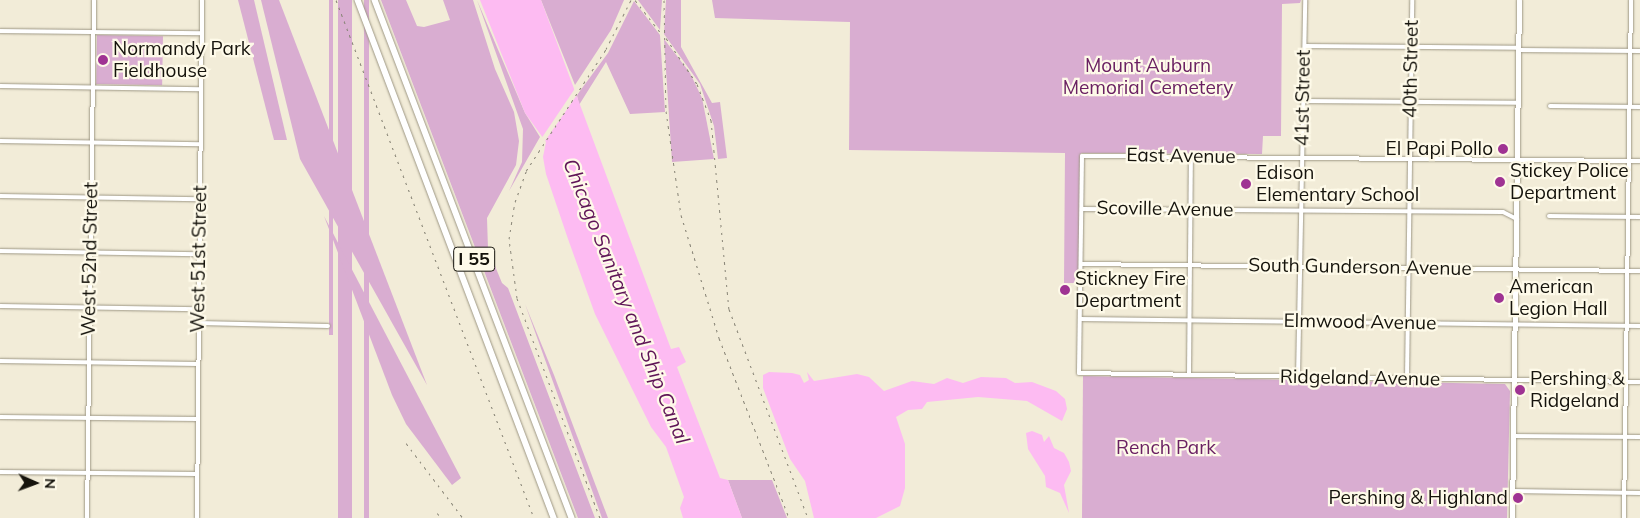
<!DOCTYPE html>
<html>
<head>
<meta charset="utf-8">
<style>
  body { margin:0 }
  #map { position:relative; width:1640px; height:518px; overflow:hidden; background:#f2ecd8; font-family:Mulish,sans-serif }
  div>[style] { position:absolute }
  .green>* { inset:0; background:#d9add1; transform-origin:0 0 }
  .water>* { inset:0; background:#fdbbf2 }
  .pier>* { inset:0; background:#f2ecd8 }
  .roads { filter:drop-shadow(0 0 1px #9e9885) drop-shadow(0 0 1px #9e9885) }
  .minor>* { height:4px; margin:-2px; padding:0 2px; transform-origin:2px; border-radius:2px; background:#fff }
  .major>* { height:5px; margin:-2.5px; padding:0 2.5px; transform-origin:2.5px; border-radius:2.5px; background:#fff }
  .highway>* { height:5.5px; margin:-2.75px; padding:0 2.75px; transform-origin:2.75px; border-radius:2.75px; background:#fff }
  .rail>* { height:1px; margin-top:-0.5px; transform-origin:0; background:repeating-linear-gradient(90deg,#898577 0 2.5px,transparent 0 7.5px) }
  .dots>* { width:14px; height:14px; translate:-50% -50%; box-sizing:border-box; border:2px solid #fefae9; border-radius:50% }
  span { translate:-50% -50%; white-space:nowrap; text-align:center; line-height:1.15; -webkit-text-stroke:4.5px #fefae9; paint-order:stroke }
  .shield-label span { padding:1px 4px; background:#fefae9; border:1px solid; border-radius:4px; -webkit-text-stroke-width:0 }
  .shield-label { font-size:18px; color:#15130c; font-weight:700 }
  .poi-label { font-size:19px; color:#15130c }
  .left { translate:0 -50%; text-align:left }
  .right { translate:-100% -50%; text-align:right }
  .park-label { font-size:19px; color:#6a2062 }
  .street-label { font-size:19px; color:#15130c }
  .water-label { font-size:20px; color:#5f1457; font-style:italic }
  .north { position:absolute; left:10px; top:458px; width:50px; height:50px; -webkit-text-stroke:4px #fefae9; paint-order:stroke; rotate:92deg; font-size:14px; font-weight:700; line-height:20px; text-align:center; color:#15130c }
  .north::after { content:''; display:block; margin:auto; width:18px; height:22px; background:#15130c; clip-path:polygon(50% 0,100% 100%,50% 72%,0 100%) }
</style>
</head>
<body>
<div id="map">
  <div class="green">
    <div style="clip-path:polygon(238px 0,254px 0,287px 140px,274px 140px)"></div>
    <div style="clip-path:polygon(261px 0,279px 0,427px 385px,300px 159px)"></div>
    <div style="left:329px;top:0;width:4px;height:335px"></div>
    <div style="left:338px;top:0;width:14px;height:555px"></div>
    <div style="left:364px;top:0;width:5px;height:554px"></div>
    <div style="clip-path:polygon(381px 0,406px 0,417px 26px,424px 27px,450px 20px,443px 0,473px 0,495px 69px,514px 112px,519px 141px,516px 165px,487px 218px,488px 249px,502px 283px,508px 288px,595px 518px,578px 518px)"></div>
    <div style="clip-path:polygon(477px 0,525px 113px,540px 137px,509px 191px,522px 162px,523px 129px)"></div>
    <div style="clip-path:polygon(541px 0,624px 0,611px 30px,575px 85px)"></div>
    <div style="clip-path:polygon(638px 0,662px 0,660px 30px)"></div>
    <div style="clip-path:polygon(666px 0,681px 0,681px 47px,712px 103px,720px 102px,727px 158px,718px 159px,714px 126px,700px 84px,664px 34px)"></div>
    <div style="clip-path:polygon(712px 0,1301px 0,1300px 3px,1282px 4px,1281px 136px,1263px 136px,1262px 154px,1081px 153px,1079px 283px,1064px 283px,1065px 153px,849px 150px,850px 22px,715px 18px)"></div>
    <div style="clip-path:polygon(634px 1px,660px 35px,665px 112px,630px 114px,606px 62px,579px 105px,577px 95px,608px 53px)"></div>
    <div style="left:97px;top:35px;width:66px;height:49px;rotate:1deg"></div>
    <div style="clip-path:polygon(664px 39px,690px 73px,702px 98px,714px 159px,672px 162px)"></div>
    <div style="clip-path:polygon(324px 216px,461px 478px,452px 485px,406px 424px,392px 395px)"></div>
    <div style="clip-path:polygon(525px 304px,554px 375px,608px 518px,602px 518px)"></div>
    <div style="clip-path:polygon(1083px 376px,1505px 384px,1510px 391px,1507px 518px,1082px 518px)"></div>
    <div style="clip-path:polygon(728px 480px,772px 480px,787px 518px,742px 518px)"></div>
  </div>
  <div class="water">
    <div style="clip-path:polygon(480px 0,541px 0,671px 349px,679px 347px,686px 362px,677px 367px,720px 478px,728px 480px,742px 518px,683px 518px,680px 508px,684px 497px,666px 447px,651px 427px,595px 314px,568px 239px,546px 174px,543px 157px,546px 142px,525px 113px)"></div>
    <div style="clip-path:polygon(769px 372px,792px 373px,800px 375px,804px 383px,809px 380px,807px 372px,814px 381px,857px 374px,869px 377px,884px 391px,912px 381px,934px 384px,947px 378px,963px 383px,981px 377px,1006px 378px,1015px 383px,1032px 382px,1056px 391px,1065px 399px,1067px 409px,1062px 421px,1027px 401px,978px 397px,927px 402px,922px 409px,908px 410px,896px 417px,905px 444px,905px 488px,900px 506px,876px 518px,814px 518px,805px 481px,790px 459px,763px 388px,763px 375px)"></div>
    <div style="clip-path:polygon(1032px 431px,1042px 435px,1044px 442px,1049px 436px,1054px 448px,1064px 453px,1069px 462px,1071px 471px,1064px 485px,1069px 513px,1060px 493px,1046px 487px,1045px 476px,1028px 449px,1026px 433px)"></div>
  </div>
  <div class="pier">
    <div style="clip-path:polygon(576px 87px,579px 92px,545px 141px,541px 139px)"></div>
  </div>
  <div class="roads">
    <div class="minor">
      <div style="left:0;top:31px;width:202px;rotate:0.6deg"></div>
      <div style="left:1305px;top:46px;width:214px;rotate:0.5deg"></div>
      <div style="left:1519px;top:50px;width:121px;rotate:0.5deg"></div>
      <div style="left:0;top:86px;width:201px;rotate:0.9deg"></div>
      <div style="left:1304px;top:101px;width:214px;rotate:0.5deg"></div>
      <div style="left:1550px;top:106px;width:90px;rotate:0.6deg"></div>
      <div style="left:0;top:141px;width:201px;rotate:0.9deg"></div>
      <div style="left:1640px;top:161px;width:558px;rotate:-179.49deg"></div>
      <div style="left:1082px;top:156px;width:217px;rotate:90.8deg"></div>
      <div style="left:1079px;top:373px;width:561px;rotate:0.92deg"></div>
      <div style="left:0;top:196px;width:200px;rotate:0.9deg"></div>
      <div style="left:1082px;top:209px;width:421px;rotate:0.4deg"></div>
      <div style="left:1503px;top:212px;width:16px;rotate:27deg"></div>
      <div style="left:1549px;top:216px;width:91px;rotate:0.6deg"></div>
      <div style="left:0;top:251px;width:199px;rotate:0.9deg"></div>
      <div style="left:1081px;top:264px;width:559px;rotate:0.72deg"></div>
      <div style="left:0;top:306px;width:199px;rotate:0.9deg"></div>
      <div style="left:1080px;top:319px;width:560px;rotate:0.72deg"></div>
      <div style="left:199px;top:323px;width:129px;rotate:1.3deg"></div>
      <div style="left:0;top:361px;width:198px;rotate:0.9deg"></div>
      <div style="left:1189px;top:375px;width:219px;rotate:-89.5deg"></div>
      <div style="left:1298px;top:377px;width:377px;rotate:-88.9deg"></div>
      <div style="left:1407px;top:379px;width:379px;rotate:-89.2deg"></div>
      <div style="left:0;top:417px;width:197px;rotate:0.6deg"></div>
      <div style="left:1513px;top:436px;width:127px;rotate:0.5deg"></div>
      <div style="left:0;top:472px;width:197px;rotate:0.6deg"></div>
      <div style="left:1512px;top:491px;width:128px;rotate:0.9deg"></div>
      <div style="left:87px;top:518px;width:518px;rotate:-89.23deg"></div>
      <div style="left:197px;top:518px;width:518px;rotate:-89.45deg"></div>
      <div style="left:1624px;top:518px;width:518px;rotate:-89.23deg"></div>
    </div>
    <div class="major">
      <div style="left:1512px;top:518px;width:518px;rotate:-89.23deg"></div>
    </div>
    <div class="highway">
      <div style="left:358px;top:0;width:554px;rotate:69.27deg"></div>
      <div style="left:375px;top:0;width:554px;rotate:69.18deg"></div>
    </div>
  </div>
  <div class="rail">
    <div style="left:336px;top:0;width:555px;rotate:69.08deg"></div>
    <div style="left:635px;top:0;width:41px;rotate:52deg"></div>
    <div style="left:664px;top:0;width:111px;rotate:89deg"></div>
    <div style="left:666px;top:111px;width:105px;rotate:81.8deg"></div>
    <div style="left:681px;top:215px;width:129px;rotate:72.8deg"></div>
    <div style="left:719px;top:338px;width:193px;rotate:68.7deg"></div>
    <div style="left:666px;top:38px;width:55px;rotate:56deg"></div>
    <div style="left:697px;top:84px;width:39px;rotate:69deg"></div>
    <div style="left:711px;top:120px;width:190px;rotate:84.6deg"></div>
    <div style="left:729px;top:309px;width:223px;rotate:69.3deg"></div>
    <div style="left:406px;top:443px;width:94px;rotate:52.8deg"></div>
    <div style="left:437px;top:513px;width:7px;rotate:45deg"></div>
    <div style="left:600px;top:518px;width:235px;rotate:-110.7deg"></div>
    <div style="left:517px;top:298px;width:60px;rotate:-97.7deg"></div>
    <div style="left:509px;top:239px;width:37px;rotate:-81deg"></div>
    <div style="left:515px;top:202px;width:33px;rotate:-70deg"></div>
    <div style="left:526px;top:171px;width:146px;rotate:-56.7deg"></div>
    <div style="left:606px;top:49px;width:55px;rotate:-63deg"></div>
  </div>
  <div class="dots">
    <div style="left:103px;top:60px;background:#9f3393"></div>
    <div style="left:1503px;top:149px;background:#9f3393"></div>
    <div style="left:1500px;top:182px;background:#9f3393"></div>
    <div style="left:1246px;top:184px;background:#9f3393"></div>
    <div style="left:1065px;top:290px;background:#9f3393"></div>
    <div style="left:1499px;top:298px;background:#9f3393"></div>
    <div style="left:1520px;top:390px;background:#9f3393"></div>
    <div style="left:1518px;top:498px;background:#9f3393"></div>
  </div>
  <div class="shield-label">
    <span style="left:474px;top:259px">I 55</span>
  </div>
  <div class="poi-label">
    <span class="left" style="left:113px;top:60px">Normandy Park<br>Fieldhouse</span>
    <span class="right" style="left:1493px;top:149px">El Papi Pollo</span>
    <span class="left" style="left:1510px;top:182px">Stickey Police<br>Department</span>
    <span class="left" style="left:1256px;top:184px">Edison<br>Elementary School</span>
    <span class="left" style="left:1075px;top:290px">Stickney Fire<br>Department</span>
    <span class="left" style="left:1509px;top:298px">American<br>Legion Hall</span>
    <span class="left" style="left:1530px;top:390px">Pershing &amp;<br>Ridgeland</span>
    <span class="right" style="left:1508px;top:498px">Pershing &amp; Highland</span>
  </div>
  <div class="park-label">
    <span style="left:1148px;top:77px">Mount Auburn<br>Memorial Cemetery</span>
    <span style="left:1166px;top:448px">Rench Park</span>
  </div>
  <div class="street-label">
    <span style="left:1411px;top:69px;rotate:-89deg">40th Street</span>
    <span style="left:1303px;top:98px;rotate:-89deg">41st Street</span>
    <span style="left:1181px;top:156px;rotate:1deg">East Avenue</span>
    <span style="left:1165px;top:209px;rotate:1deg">Scoville Avenue</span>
    <span style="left:90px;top:259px;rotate:-89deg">West 52nd Street</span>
    <span style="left:199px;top:259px;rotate:-89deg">West 51st Street</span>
    <span style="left:1360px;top:267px;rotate:1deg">South Gunderson Avenue</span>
    <span style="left:1360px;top:322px;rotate:1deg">Elmwood Avenue</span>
    <span style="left:1360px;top:378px;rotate:1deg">Ridgeland Avenue</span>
  </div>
  <div class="water-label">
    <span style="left:627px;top:301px;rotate:68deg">Chicago Sanitary and Ship Canal</span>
  </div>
  <div class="north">N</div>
</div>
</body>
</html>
